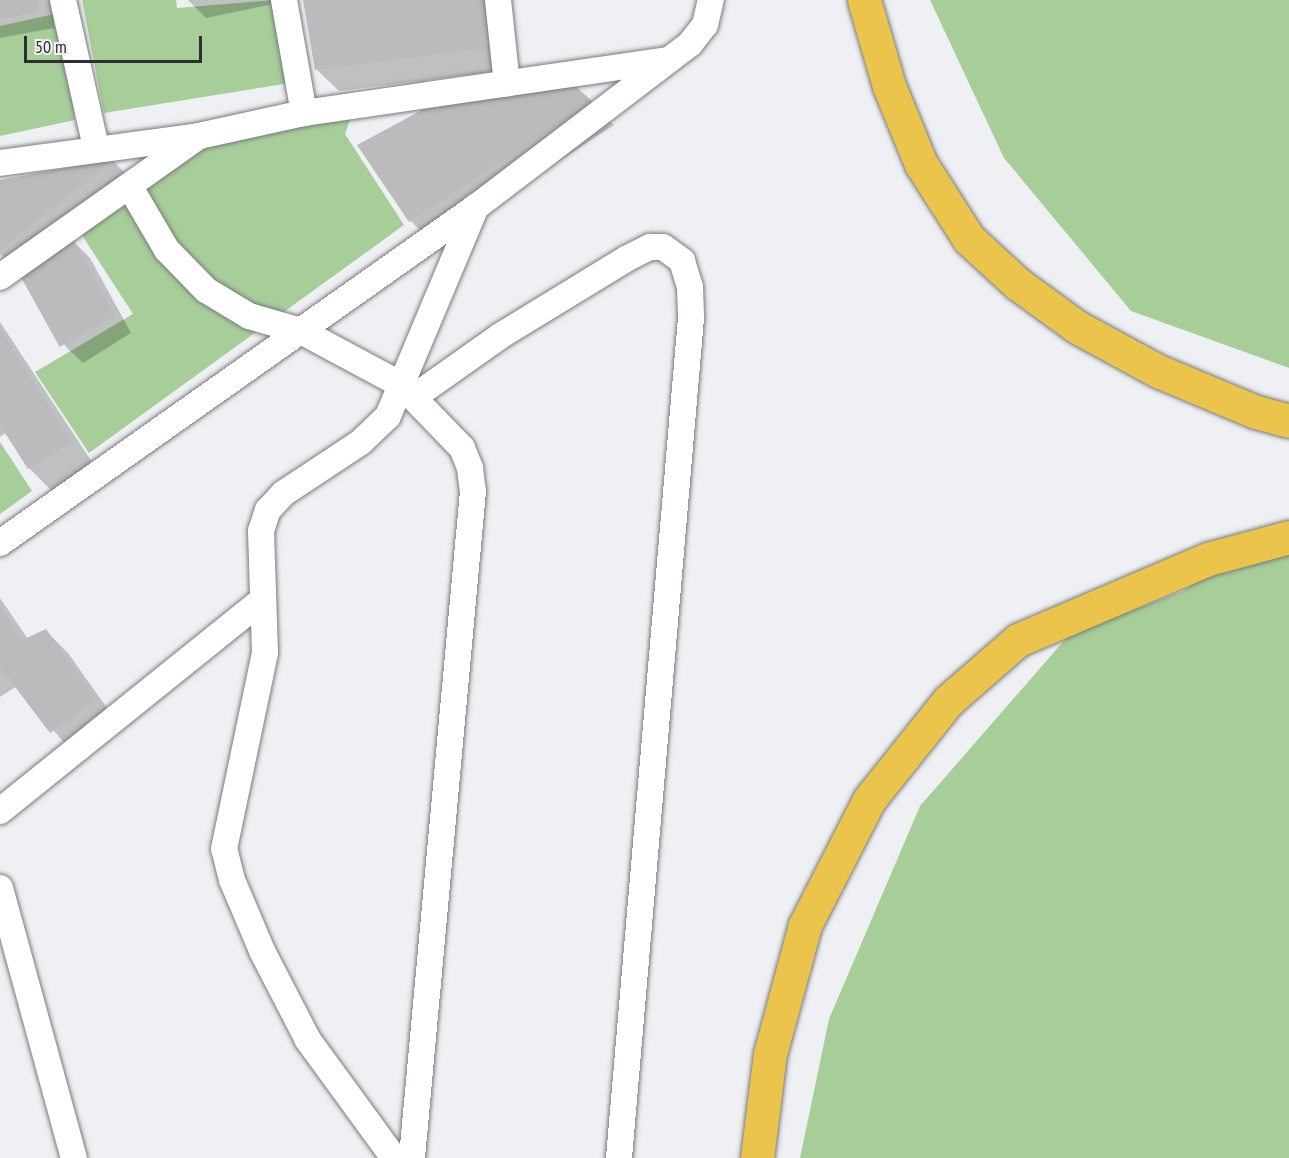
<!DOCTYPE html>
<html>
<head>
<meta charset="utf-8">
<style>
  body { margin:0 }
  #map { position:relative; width:1289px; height:1158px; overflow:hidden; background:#eff0f3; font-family:"PT Sans Narrow",sans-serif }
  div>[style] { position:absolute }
  .green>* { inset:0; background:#a7ce99 }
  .shadow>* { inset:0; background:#0003 }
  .building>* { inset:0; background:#bbbbbe; transform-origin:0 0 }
  .roads { filter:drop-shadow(0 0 2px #7a7b7d) drop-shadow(0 0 2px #7a7b7d) }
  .street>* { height:26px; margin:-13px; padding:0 13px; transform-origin:13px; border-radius:13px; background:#fff }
  .highway>* { height:33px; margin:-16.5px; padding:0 16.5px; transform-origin:16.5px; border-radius:16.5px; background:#ebc44c }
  span { translate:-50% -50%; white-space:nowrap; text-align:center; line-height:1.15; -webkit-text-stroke:4.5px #eff0f3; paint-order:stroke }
  .scale { position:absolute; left:24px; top:36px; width:178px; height:27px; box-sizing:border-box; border:3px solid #2e2f30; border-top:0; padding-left:8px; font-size:18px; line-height:21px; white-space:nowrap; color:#2e2f30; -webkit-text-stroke:4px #eff0f3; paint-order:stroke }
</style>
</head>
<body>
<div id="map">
  <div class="green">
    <div style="clip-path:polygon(82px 0,176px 0,177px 8px,274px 0,290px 83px,104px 113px)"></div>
    <div style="clip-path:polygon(930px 0,1289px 0,1289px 368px,1131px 311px,1004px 158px)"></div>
    <div style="clip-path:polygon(59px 13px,75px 120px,0 136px,0 26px)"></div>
    <div style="clip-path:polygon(427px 80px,392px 104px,351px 117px,345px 134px,404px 225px,89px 453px,35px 372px,133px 314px,78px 229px,231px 120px)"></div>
    <div style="clip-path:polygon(0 442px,32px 491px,0 514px)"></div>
    <div style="clip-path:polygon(1289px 544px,1289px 1158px,800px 1158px,829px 1019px,920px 806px,1069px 635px,1183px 591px,1248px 548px)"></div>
  </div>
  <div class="shadow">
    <div style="clip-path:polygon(0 0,52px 0,54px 28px,0 38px)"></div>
    <div style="clip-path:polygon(188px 0,293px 0,206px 18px)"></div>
    <div style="clip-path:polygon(307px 0,507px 0,507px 70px,339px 91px,316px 69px)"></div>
    <div style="clip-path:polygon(573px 86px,614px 125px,433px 244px,411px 221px,359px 146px)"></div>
    <div style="clip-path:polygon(113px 161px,129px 177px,15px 269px,0 254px,0 181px)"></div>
    <div style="clip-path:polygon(73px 241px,90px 258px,131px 333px,83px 363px,66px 347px,18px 270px)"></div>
    <div style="clip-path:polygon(0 322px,94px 465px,51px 490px,29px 468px,7px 432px,0 437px)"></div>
    <div style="clip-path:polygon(0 598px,28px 639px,46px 631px,68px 653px,117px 722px,74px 755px,17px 686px,0 697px)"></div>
  </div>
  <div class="building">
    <div style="clip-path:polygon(0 0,37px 0,38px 12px,0 19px)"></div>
    <div style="clip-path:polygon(303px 0,485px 0,485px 48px,315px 70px)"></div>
    <div style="clip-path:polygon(573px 84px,593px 102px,409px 222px,357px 145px,437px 102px)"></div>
    <div style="clip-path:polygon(114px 159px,0 250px,0 180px)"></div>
    <div style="left:73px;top:239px;width:88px;height:64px;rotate:61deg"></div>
    <div style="clip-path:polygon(0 328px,72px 442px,28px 469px,0 425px)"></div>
    <div style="clip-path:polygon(0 606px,22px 640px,46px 629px,96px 699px,50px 733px,0 667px)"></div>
  </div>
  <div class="roads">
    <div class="street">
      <div style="left:63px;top:0;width:152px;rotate:77.4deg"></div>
      <div style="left:284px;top:0;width:115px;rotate:80deg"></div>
      <div style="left:498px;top:0;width:84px;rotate:83.9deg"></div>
      <div style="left:0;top:163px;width:201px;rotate:-7.7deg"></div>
      <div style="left:130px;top:187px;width:73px;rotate:59.6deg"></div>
      <div style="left:167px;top:250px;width:56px;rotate:45.7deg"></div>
      <div style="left:206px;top:290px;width:50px;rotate:31.2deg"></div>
      <div style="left:249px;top:316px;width:54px;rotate:16.1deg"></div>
      <div style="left:301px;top:331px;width:112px;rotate:28.2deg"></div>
      <div style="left:400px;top:384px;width:89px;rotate:45.9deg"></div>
      <div style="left:462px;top:448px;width:22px;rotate:68deg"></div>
      <div style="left:470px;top:468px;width:23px;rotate:83deg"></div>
      <div style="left:473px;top:491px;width:670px;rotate:95.23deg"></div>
      <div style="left:0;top:277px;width:244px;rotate:-35.3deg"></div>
      <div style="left:199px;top:136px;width:107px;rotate:-12.4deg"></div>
      <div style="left:304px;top:113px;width:368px;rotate:-8.3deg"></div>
      <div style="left:414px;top:397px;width:105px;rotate:-35.3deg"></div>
      <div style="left:500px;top:336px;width:148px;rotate:-31.4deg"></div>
      <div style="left:626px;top:259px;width:27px;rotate:-27deg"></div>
      <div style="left:650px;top:247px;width:13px"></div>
      <div style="left:663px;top:247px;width:24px;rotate:36deg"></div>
      <div style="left:682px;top:261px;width:27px;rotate:73deg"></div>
      <div style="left:690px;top:287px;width:31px;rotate:88deg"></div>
      <div style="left:691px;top:318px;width:843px;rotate:94.9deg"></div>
      <div style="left:0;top:543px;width:583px;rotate:-35.22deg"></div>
      <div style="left:476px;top:207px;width:269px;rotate:-37.3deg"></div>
      <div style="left:690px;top:44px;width:24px;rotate:-52deg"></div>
      <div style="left:705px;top:25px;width:26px;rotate:-77deg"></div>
      <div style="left:0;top:811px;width:335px;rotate:-38.8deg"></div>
      <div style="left:0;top:888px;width:280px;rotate:74.7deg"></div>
      <div style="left:394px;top:1158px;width:146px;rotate:-126.1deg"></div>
      <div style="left:308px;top:1040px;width:98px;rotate:-117.3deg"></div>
      <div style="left:263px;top:953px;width:79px;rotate:-113deg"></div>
      <div style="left:232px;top:880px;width:32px;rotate:-104deg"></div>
      <div style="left:224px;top:849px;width:201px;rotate:-78.2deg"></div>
      <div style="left:265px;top:652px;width:121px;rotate:-91.9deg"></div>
      <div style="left:261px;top:531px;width:22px;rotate:-72deg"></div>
      <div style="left:268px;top:510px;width:23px;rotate:-47deg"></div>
      <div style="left:284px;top:493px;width:92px;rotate:-33.5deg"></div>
      <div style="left:361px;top:442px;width:37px;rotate:-44deg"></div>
      <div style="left:388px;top:416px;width:227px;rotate:-67.2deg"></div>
    </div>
    <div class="highway">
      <div style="left:864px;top:0;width:90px;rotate:73.8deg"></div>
      <div style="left:889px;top:86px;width:84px;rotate:67.7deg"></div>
      <div style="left:921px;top:164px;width:89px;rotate:57.4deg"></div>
      <div style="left:969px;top:239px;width:67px;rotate:42.6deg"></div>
      <div style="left:1018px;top:284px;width:73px;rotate:36.1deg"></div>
      <div style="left:1077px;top:327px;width:92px;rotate:28.5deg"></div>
      <div style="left:1158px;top:371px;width:106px;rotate:22.7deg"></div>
      <div style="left:1256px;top:412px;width:34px;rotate:15deg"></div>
      <div style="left:757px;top:1158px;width:105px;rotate:-82.9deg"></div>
      <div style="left:770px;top:1054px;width:134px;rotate:-74.8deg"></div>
      <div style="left:805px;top:925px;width:140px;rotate:-62.9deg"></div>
      <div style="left:869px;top:800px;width:127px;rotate:-51.4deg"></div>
      <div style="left:948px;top:701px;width:93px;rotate:-41.1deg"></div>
      <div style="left:1018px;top:640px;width:207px;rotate:-23.1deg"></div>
      <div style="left:1208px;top:559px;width:84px;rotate:-15.2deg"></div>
    </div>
  </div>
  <div class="scale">50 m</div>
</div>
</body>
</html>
